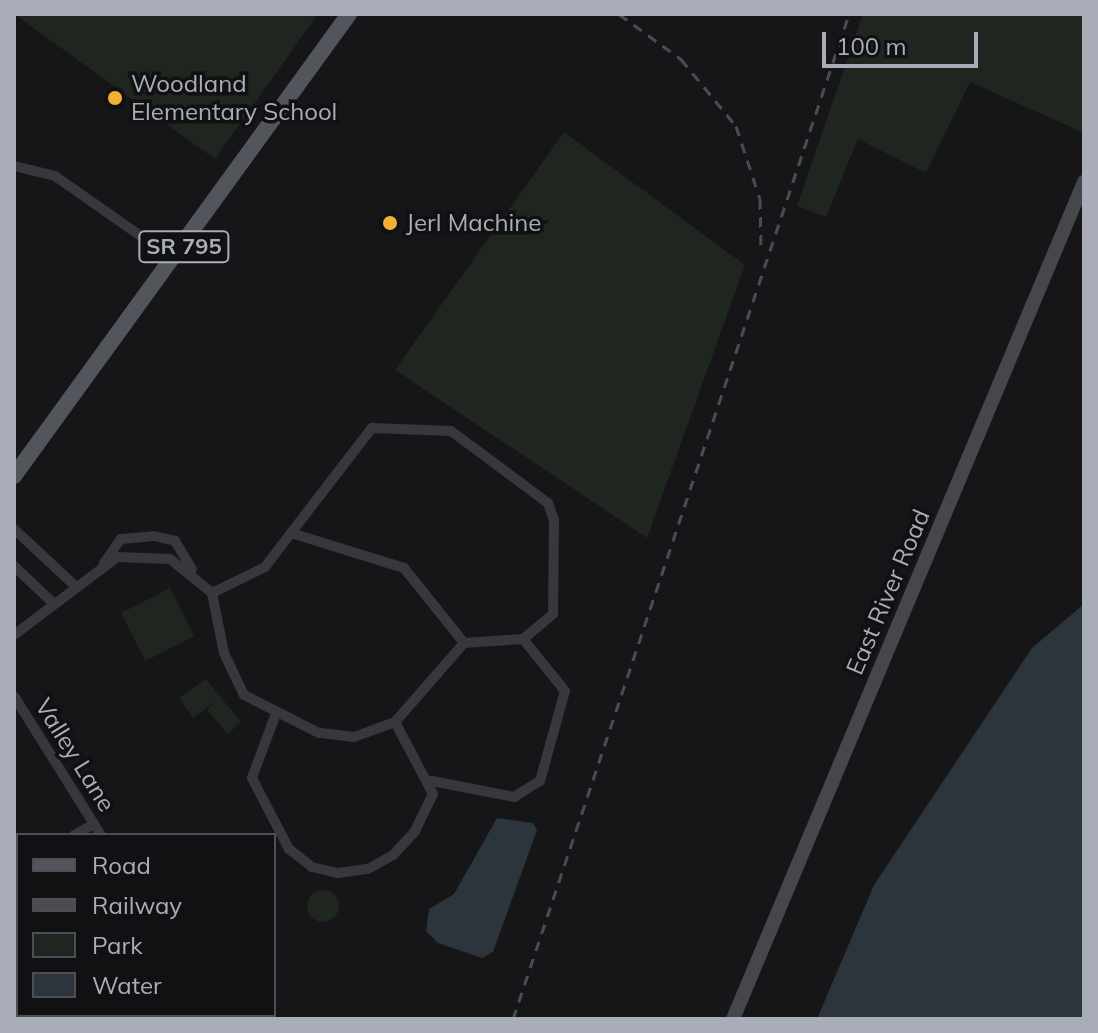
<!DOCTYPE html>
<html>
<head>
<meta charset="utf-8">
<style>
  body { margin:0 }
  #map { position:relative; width:1098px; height:1033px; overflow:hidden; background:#161618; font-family:Mulish,sans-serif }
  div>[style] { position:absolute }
  .green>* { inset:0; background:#1e261f; transform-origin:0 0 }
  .round { border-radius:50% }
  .water>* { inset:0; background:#2c353c }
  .street>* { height:10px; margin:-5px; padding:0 5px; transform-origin:5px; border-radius:5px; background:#37383d }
  .secondary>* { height:14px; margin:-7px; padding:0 7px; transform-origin:7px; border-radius:7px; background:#45474d }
  .primary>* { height:16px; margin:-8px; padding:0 8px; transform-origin:8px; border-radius:8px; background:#53555c }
  .rail>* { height:3px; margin-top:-1.5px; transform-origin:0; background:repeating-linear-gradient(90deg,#4a4c52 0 10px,transparent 0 18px) }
  .dots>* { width:22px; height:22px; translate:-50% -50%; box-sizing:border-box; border:4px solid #111113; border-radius:50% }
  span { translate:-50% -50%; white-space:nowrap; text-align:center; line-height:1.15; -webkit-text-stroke:7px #111113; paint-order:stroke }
  .shield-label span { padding:2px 6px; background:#111113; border:2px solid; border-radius:6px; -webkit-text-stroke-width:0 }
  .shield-label { font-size:22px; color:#a8adb8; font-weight:700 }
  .poi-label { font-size:24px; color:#a8adb8 }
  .left { translate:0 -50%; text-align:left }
  .street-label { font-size:24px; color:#a8adb8 }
  .frame { position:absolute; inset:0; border:16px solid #a8adb8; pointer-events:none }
  .legend { position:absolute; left:16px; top:833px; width:260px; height:184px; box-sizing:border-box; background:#111113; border:2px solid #4d4f55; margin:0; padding:10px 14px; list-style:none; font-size:24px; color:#a8adb8 }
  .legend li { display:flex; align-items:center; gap:16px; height:40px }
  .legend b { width:40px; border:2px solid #4d4f55 }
  .scale { position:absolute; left:822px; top:32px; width:156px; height:36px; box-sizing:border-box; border:4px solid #a8adb8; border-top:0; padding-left:10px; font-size:24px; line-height:28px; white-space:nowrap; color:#a8adb8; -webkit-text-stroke:6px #111113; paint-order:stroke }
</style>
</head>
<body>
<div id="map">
  <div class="green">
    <div style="clip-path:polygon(14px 14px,318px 14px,215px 159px)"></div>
    <div style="clip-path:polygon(863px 14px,1084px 14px,1084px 133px,970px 82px,926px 173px,858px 139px,826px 217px,797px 206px)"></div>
    <div style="clip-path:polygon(564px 132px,745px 265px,647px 538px,395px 370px)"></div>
    <div style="left:170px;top:588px;width:54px;height:55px;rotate:63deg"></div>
    <div style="clip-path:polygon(206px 679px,241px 722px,228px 734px,207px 710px,216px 701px,193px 718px,179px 698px)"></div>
    <div class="round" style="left:307px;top:890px;width:32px;height:32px"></div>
  </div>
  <div class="water">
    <div style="clip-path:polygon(1084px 604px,1084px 1019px,817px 1019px,874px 885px,1032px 648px)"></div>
    <div style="clip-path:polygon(497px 818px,533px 823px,537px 830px,493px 952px,482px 958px,438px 943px,426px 931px,429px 909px,454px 894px)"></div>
  </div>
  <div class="street">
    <div style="left:14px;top:166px;width:42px;rotate:13.7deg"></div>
    <div style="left:55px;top:176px;width:146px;rotate:35deg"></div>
    <div style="left:14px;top:529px;width:82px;rotate:43deg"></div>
    <div style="left:291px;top:533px;width:133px;rotate:-52.4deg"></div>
    <div style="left:372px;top:428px;width:79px;rotate:2.2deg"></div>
    <div style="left:451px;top:431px;width:121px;rotate:36.6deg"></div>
    <div style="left:548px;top:503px;width:18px;rotate:71deg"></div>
    <div style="left:554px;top:520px;width:94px;rotate:90.6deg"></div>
    <div style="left:553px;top:614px;width:39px;rotate:140deg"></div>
    <div style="left:523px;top:639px;width:59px;rotate:176.1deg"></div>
    <div style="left:104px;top:563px;width:29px;rotate:-55deg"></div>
    <div style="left:121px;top:539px;width:33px;rotate:-5deg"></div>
    <div style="left:154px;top:536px;width:22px;rotate:13deg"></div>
    <div style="left:175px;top:541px;width:33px;rotate:59deg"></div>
    <div style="left:14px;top:566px;width:54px;rotate:43.5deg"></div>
    <div style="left:14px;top:635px;width:129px;rotate:-37.1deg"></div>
    <div style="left:117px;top:557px;width:53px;rotate:2.2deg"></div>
    <div style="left:170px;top:559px;width:54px;rotate:39deg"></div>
    <div style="left:212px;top:593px;width:59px;rotate:-26.1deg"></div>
    <div style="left:265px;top:567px;width:43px;rotate:-52.6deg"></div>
    <div style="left:291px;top:533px;width:118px;rotate:17.2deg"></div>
    <div style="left:404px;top:568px;width:96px;rotate:51.3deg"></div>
    <div style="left:464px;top:643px;width:105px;rotate:131.1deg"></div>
    <div style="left:395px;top:722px;width:44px;rotate:159.9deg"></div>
    <div style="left:354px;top:737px;width:35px;rotate:-173deg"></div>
    <div style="left:319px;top:733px;width:84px;rotate:-153.1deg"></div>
    <div style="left:244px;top:695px;width:47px;rotate:-115.5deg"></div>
    <div style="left:224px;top:653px;width:61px;rotate:-101.3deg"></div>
    <div style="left:14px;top:696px;width:164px;rotate:58deg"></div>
    <div style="left:275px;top:716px;width:66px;rotate:110.4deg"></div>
    <div style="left:252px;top:778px;width:80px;rotate:62.5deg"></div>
    <div style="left:289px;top:849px;width:29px;rotate:38deg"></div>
    <div style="left:312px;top:867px;width:27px;rotate:13deg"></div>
    <div style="left:338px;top:873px;width:30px;rotate:-8deg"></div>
    <div style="left:368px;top:869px;width:29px;rotate:-29deg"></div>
    <div style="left:393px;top:855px;width:33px;rotate:-47deg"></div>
    <div style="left:415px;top:831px;width:41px;rotate:-64.1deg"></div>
    <div style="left:433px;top:794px;width:81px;rotate:-117.8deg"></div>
    <div style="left:432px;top:781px;width:84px;rotate:11deg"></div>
    <div style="left:514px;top:797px;width:31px;rotate:-32deg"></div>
    <div style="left:540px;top:781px;width:93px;rotate:-74.5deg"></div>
    <div style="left:565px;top:691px;width:67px;rotate:-128.9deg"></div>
    <div style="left:74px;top:835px;width:23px;rotate:-29deg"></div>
    <div style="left:14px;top:868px;width:4px;rotate:-27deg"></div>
    <div style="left:198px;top:1015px;width:4px;rotate:63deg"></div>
    <div style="left:109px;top:1019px;width:9px;rotate:-27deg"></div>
  </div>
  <div class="secondary">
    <div style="left:733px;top:1019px;width:908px;rotate:-67.25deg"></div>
  </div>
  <div class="primary">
    <div style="left:14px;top:476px;width:571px;rotate:-54.05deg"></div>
  </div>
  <div class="rail">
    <div style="left:619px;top:14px;width:77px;rotate:36deg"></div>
    <div style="left:681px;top:59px;width:87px;rotate:50.6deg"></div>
    <div style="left:736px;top:126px;width:77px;rotate:71.8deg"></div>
    <div style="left:760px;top:199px;width:52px;rotate:88.9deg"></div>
    <div style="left:513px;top:1019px;width:1060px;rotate:-71.51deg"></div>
  </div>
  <div class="dots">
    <div style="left:115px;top:98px;background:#f2b134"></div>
    <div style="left:390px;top:223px;background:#f2b134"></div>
  </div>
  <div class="shield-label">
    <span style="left:184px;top:247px">SR 795</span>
  </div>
  <div class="poi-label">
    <span class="left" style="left:131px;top:98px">Woodland<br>Elementary School</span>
    <span class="left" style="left:406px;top:223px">Jerl Machine</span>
  </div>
  <div class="street-label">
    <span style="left:888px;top:592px;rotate:-67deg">East River Road</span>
    <span style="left:75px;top:755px;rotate:58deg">Valley Lane</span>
  </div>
  <div class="frame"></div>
  <ul class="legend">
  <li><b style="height:10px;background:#53555c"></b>Road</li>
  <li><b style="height:10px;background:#4a4c52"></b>Railway</li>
  <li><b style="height:22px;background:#1e261f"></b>Park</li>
  <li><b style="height:22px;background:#2c353c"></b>Water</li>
  </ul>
  <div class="scale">100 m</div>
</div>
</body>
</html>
